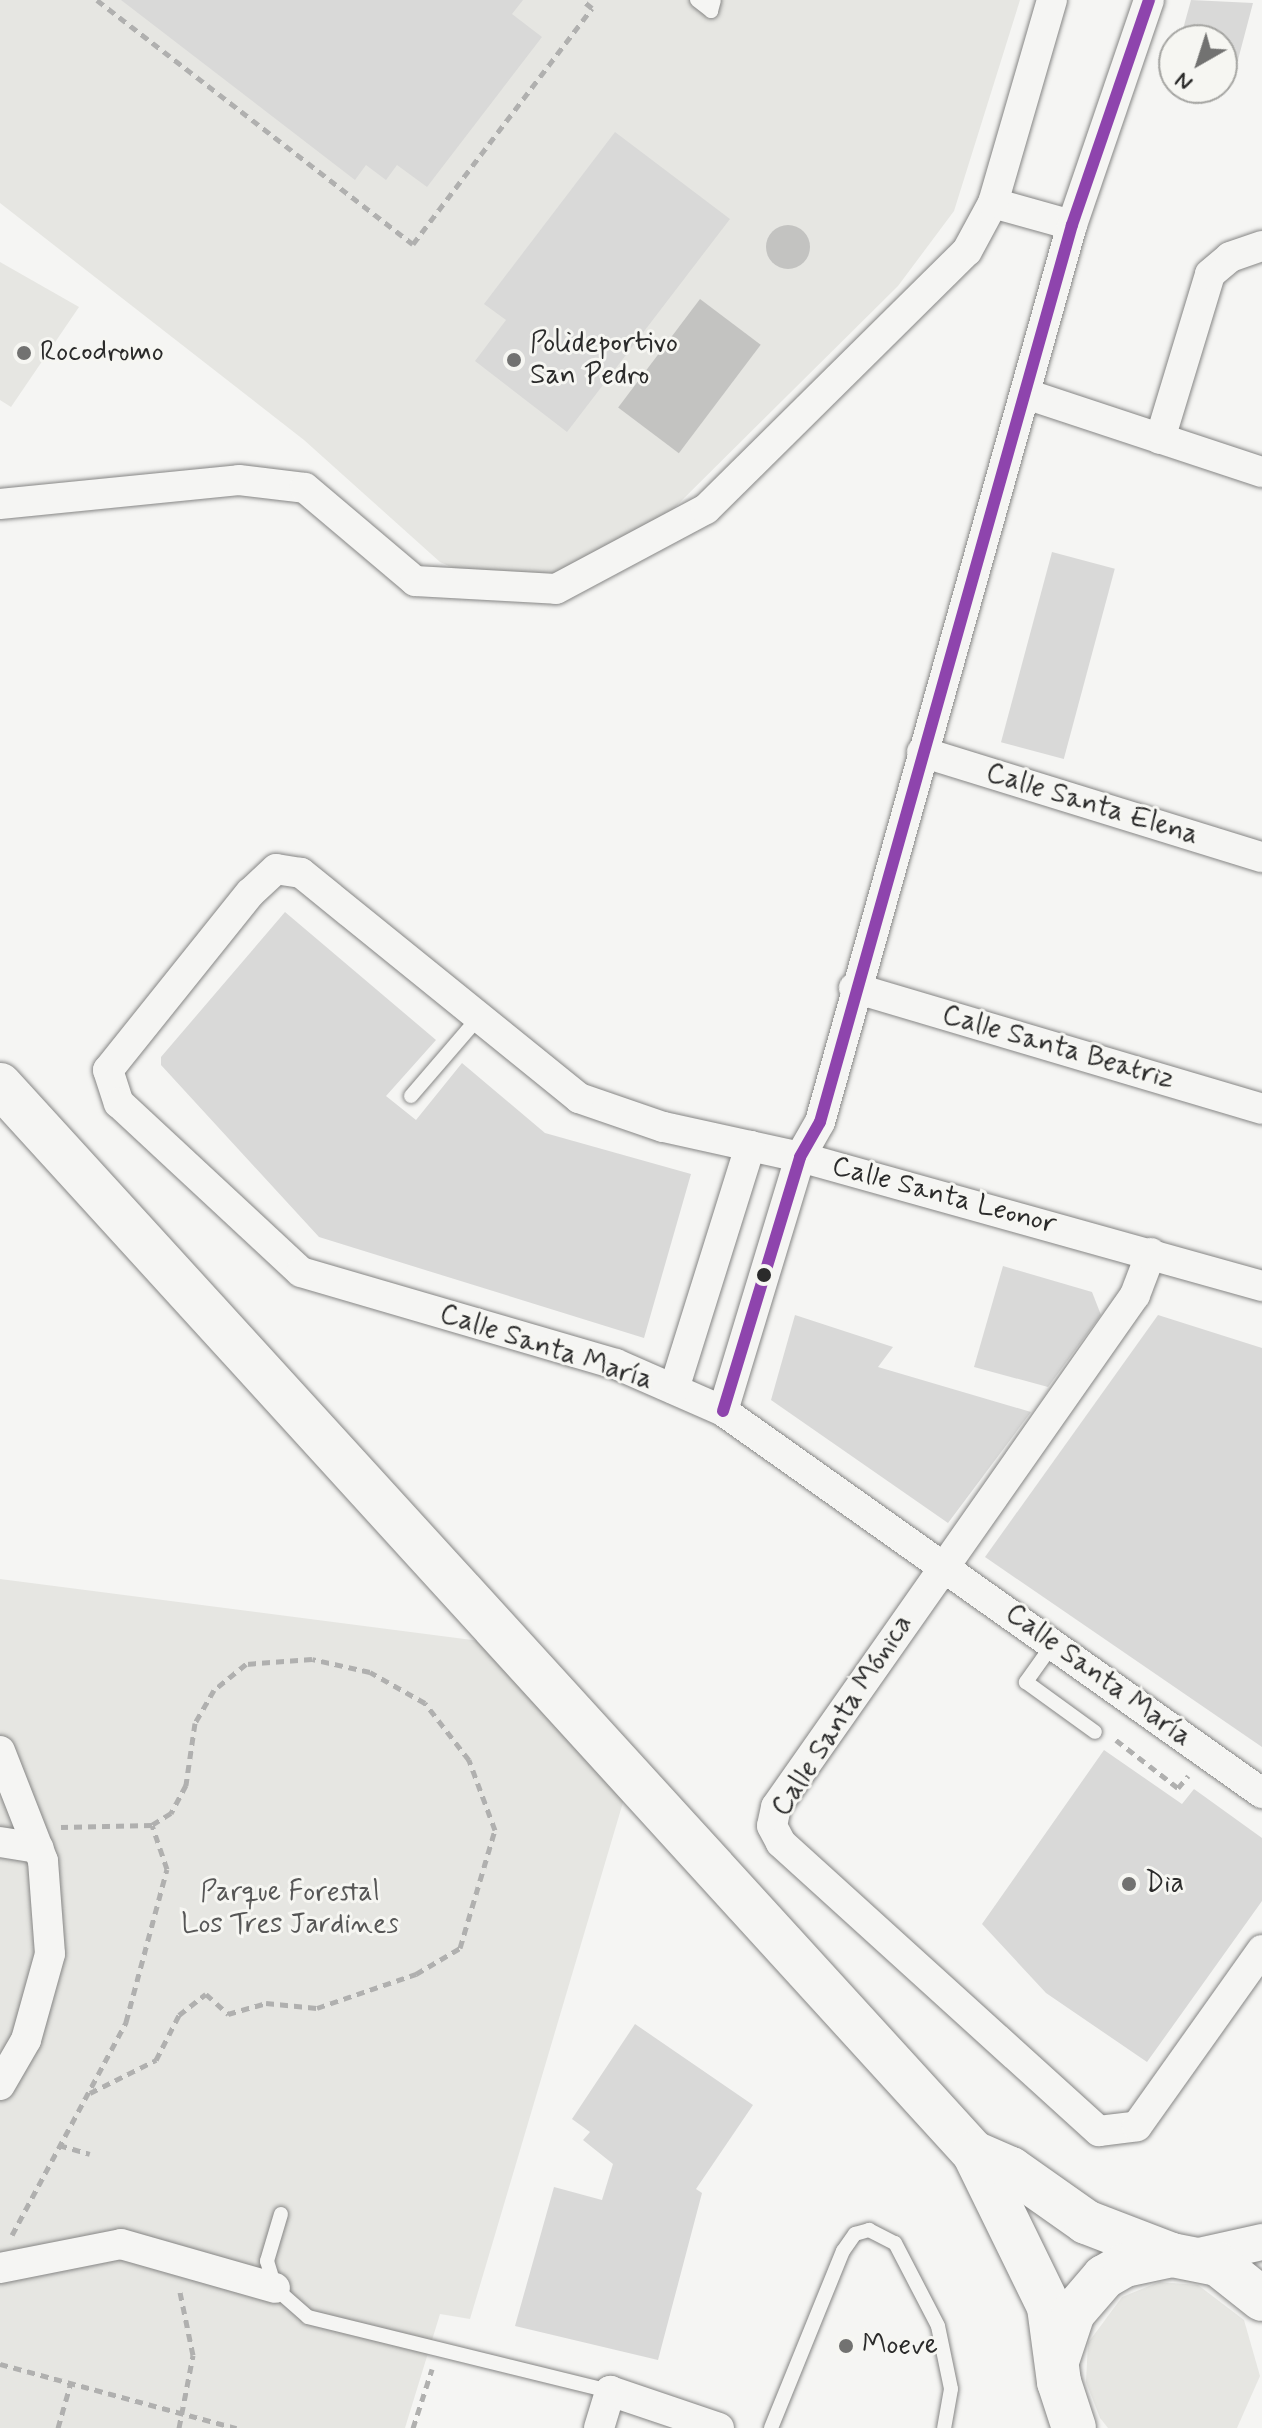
<!DOCTYPE html>
<html>
<head>
<meta charset="utf-8">
<style>
  body { margin:0 }
  #map { position:relative; width:1262px; height:2428px; overflow:hidden; background:#f5f5f3; font-family:Mynerve,sans-serif }
  div>[style] { position:absolute }
  .green>* { inset:0; background:#e6e6e2 }
  .water>* { inset:0; background:#c3c3c1; transform-origin:0 0 }
  .round { border-radius:50% }
  .building>* { inset:0; background:#d9d9d8; transform-origin:0 0 }
  .path>* { height:5px; margin-top:-2.5px; transform-origin:0; background:repeating-linear-gradient(90deg,#b0b0af 0 8px,transparent 0 14px) }
  .roads { filter:drop-shadow(0 0 2px #868685) drop-shadow(0 0 2px #868685) }
  .service>* { height:14px; margin:-7px; padding:0 7px; transform-origin:7px; border-radius:7px; background:#f5f5f3 }
  .minor>* { height:30px; margin:-15px; padding:0 15px; transform-origin:15px; border-radius:15px; background:#f5f5f3 }
  .tertiary>* { height:36px; margin:-18px; padding:0 18px; transform-origin:18px; border-radius:18px; background:#f5f5f3 }
  .primary>* { height:44px; margin:-22px; padding:0 22px; transform-origin:22px; border-radius:22px; background:#f5f5f3 }
  .bus-1>* { height:12px; margin:-6px; padding:0 6px; transform-origin:6px; border-radius:6px; background:#8e44ad }
  .dots>* { width:22px; height:22px; translate:-50% -50%; box-sizing:border-box; border:4px solid #f6f6f2; border-radius:50% }
  span { translate:-50% -50%; white-space:nowrap; text-align:center; line-height:1.15; -webkit-text-stroke:6px #f6f6f2; paint-order:stroke }
  .poi-label { font-size:28px; color:#2b2b2b }
  .left { translate:0 -50%; text-align:left }
  .street-label { font-size:28px; color:#2b2b2b }
  .park-label { font-size:28px; color:#565656 }
  .north { position:absolute; left:1158px; top:24px; width:80px; height:80px; box-sizing:border-box; background:#f6f6f2; border:2px solid #a5a5a2; border-radius:50%; rotate:219deg; font-size:22px; font-weight:700; line-height:32px; text-align:center; color:#2b2b2b }
  .north::after { content:''; display:block; margin:auto; width:28px; height:36px; background:#727271; clip-path:polygon(50% 0,100% 100%,50% 72%,0 100%) }
</style>
</head>
<body>
<div id="map">
  <div class="green">
    <div style="clip-path:polygon(0 0,1020px 0,954px 211px,898px 286px,661px 521px,556px 579px,460px 571px,440px 562px,304px 440px,0 203px)"></div>
    <div style="clip-path:polygon(0 262px,79px 307px,11px 407px,0 400px)"></div>
    <div style="clip-path:polygon(0 1579px,480px 1641px,624px 1799px,470px 2319px,440px 2314px,405px 2428px,0 2428px)"></div>
    <div style="clip-path:polygon(1159px 2282px,1198px 2285px,1244px 2320px,1260px 2376px,1237px 2428px,1108px 2428px,1100px 2418px,1086px 2382px,1088px 2343px,1122px 2297px)"></div>
  </div>
  <div class="water">
    <div class="round" style="left:766px;top:225px;width:44px;height:44px"></div>
    <div style="left:700px;top:299px;width:76px;height:136px;rotate:37deg"></div>
  </div>
  <div class="building">
    <div style="clip-path:polygon(121px 0,523px 0,512px 14px,542px 37px,427px 187px,397px 165px,386px 180px,366px 165px,355px 180px)"></div>
    <div style="clip-path:polygon(1191px 0,1253px 3px,1234px 75px,1222px 72px,1222px 40px,1180px 40px)"></div>
    <div style="clip-path:polygon(615px 132px,730px 219px,567px 432px,475px 361px,506px 320px,484px 304px)"></div>
    <div style="left:1052px;top:552px;width:65px;height:197px;rotate:15deg"></div>
    <div style="clip-path:polygon(285px 912px,436px 1040px,386px 1096px,416px 1120px,462px 1063px,545px 1133px,691px 1174px,644px 1338px,319px 1237px,161px 1065px,161px 1057px)"></div>
    <div style="clip-path:polygon(1003px 1266px,1092px 1292px,1101px 1315px,1048px 1387px,974px 1367px)"></div>
    <div style="clip-path:polygon(795px 1315px,893px 1347px,878px 1367px,1031px 1412px,948px 1523px,771px 1400px)"></div>
    <div style="clip-path:polygon(1158px 1315px,1262px 1348px,1262px 1747px,985px 1557px)"></div>
    <div style="clip-path:polygon(1104px 1750px,1182px 1804px,1194px 1789px,1262px 1838px,1262px 1901px,1147px 2062px,1046px 1993px,982px 1924px)"></div>
    <div style="clip-path:polygon(635px 2024px,753px 2105px,696px 2189px,702px 2193px,658px 2360px,515px 2326px,554px 2187px,602px 2200px,613px 2164px,583px 2140px,590px 2132px,572px 2119px)"></div>
  </div>
  <div class="path">
    <div style="left:97px;top:0;width:399px;rotate:37.7deg"></div>
    <div style="left:413px;top:244px;width:296px;rotate:-52.8deg"></div>
    <div style="left:592px;top:8px;width:13px;rotate:-141deg"></div>
    <div style="left:1116px;top:1740px;width:78px;rotate:37.7deg"></div>
    <div style="left:1178px;top:1788px;width:16px;rotate:-50deg"></div>
    <div style="left:90px;top:2093px;width:74px;rotate:-26.6deg"></div>
    <div style="left:156px;top:2060px;width:51px;rotate:-62.9deg"></div>
    <div style="left:179px;top:2015px;width:34px;rotate:-38deg"></div>
    <div style="left:206px;top:1994px;width:30px;rotate:42deg"></div>
    <div style="left:228px;top:2014px;width:40px;rotate:-16deg"></div>
    <div style="left:266px;top:2003px;width:51px;rotate:5.6deg"></div>
    <div style="left:317px;top:2008px;width:105px;rotate:-19deg"></div>
    <div style="left:416px;top:1974px;width:51px;rotate:-30.6deg"></div>
    <div style="left:460px;top:1948px;width:123px;rotate:-73.5deg"></div>
    <div style="left:495px;top:1830px;width:75px;rotate:-110.4deg"></div>
    <div style="left:469px;top:1760px;width:72px;rotate:-127.7deg"></div>
    <div style="left:425px;top:1703px;width:63px;rotate:-150.6deg"></div>
    <div style="left:370px;top:1672px;width:59px;rotate:-167.4deg"></div>
    <div style="left:312px;top:1659px;width:66px;rotate:175.7deg"></div>
    <div style="left:246px;top:1664px;width:41px;rotate:140.9deg"></div>
    <div style="left:214px;top:1690px;width:38px;rotate:120deg"></div>
    <div style="left:195px;top:1723px;width:63px;rotate:98.3deg"></div>
    <div style="left:186px;top:1785px;width:32px;rotate:118deg"></div>
    <div style="left:171px;top:1813px;width:22px;rotate:148deg"></div>
    <div style="left:59px;top:2145px;width:32px;rotate:16deg"></div>
    <div style="left:12px;top:2235px;width:242px;rotate:-61.8deg"></div>
    <div style="left:126px;top:2022px;width:158px;rotate:-75deg"></div>
    <div style="left:167px;top:1869px;width:46px;rotate:-108.8deg"></div>
    <div style="left:152px;top:1825px;width:91px;rotate:178.7deg"></div>
    <div style="left:0;top:2364px;width:245px;rotate:15.2deg"></div>
    <div style="left:58px;top:2428px;width:48px;rotate:-74.2deg"></div>
    <div style="left:179px;top:2428px;width:74px;rotate:-79.1deg"></div>
    <div style="left:193px;top:2355px;width:64px;rotate:-101.7deg"></div>
    <div style="left:413px;top:2428px;width:62px;rotate:-72.1deg"></div>
  </div>
  <div class="roads">
    <div class="service">
      <div style="left:697px;top:0;width:18px;rotate:38deg"></div>
      <div style="left:711px;top:11px;width:11px;rotate:-75deg"></div>
      <div style="left:411px;top:1096px;width:103px;rotate:-49.3deg"></div>
      <div style="left:1053px;top:1644px;width:47px;rotate:125.4deg"></div>
      <div style="left:1026px;top:1682px;width:85px;rotate:35.9deg"></div>
      <div style="left:281px;top:2214px;width:49px;rotate:106.6deg"></div>
      <div style="left:267px;top:2261px;width:28px;rotate:73deg"></div>
      <div style="left:275px;top:2288px;width:44px;rotate:41.3deg"></div>
      <div style="left:308px;top:2317px;width:311px;rotate:13.8deg"></div>
      <div style="left:771px;top:2428px;width:191px;rotate:-67.9deg"></div>
      <div style="left:843px;top:2251px;width:21px;rotate:-55deg"></div>
      <div style="left:855px;top:2234px;width:15px;rotate:-16deg"></div>
      <div style="left:869px;top:2230px;width:29px;rotate:27deg"></div>
      <div style="left:895px;top:2243px;width:93px;rotate:62.6deg"></div>
      <div style="left:938px;top:2326px;width:64px;rotate:78.3deg"></div>
      <div style="left:951px;top:2389px;width:40px;rotate:100deg"></div>
    </div>
    <div class="minor">
      <div style="left:993px;top:203px;width:82px;rotate:15.6deg"></div>
      <div style="left:1026px;top:394px;width:249px;rotate:18.3deg"></div>
      <div style="left:1160px;top:439px;width:172px;rotate:-73.1deg"></div>
      <div style="left:1210px;top:274px;width:26px;rotate:-40deg"></div>
      <div style="left:1230px;top:257px;width:34px;rotate:-19deg"></div>
      <div style="left:0;top:504px;width:240px;rotate:-5.7deg"></div>
      <div style="left:239px;top:480px;width:66px;rotate:6.9deg"></div>
      <div style="left:305px;top:488px;width:144px;rotate:40.2deg"></div>
      <div style="left:415px;top:581px;width:141px;rotate:3.2deg"></div>
      <div style="left:556px;top:589px;width:170px;rotate:-28.1deg"></div>
      <div style="left:706px;top:509px;width:367px;rotate:-44.7deg"></div>
      <div style="left:967px;top:251px;width:55px;rotate:-61.6deg"></div>
      <div style="left:993px;top:203px;width:211px;rotate:-73.8deg"></div>
      <div style="left:922px;top:752px;width:356px;rotate:17.2deg"></div>
      <div style="left:854px;top:988px;width:426px;rotate:16.5deg"></div>
      <div style="left:1151px;top:1253px;width:45px;rotate:110.9deg"></div>
      <div style="left:1135px;top:1295px;width:625px;rotate:125.04deg"></div>
      <div style="left:776px;top:1807px;width:19px;rotate:102deg"></div>
      <div style="left:772px;top:1826px;width:19px;rotate:62deg"></div>
      <div style="left:781px;top:1843px;width:429px;rotate:42.2deg"></div>
      <div style="left:1099px;top:2131px;width:38px;rotate:-7deg"></div>
      <div style="left:1137px;top:2126px;width:216px;rotate:-54.6deg"></div>
      <div style="left:1262px;top:1286px;width:480px;rotate:-164.4deg"></div>
      <div style="left:800px;top:1157px;width:140px;rotate:-167.6deg"></div>
      <div style="left:663px;top:1127px;width:89px;rotate:-161deg"></div>
      <div style="left:579px;top:1098px;width:358px;rotate:-141deg"></div>
      <div style="left:301px;top:873px;width:25px;rotate:-171deg"></div>
      <div style="left:276px;top:869px;width:35px;rotate:137deg"></div>
      <div style="left:250px;top:893px;width:227px;rotate:128.7deg"></div>
      <div style="left:108px;top:1070px;width:35px;rotate:72deg"></div>
      <div style="left:119px;top:1103px;width:248px;rotate:42.9deg"></div>
      <div style="left:301px;top:1272px;width:328px;rotate:16.3deg"></div>
      <div style="left:616px;top:1364px;width:117px;rotate:23.7deg"></div>
      <div style="left:723px;top:1411px;width:661px;rotate:35.33deg"></div>
      <div style="left:674px;top:1389px;width:255px;rotate:-72.6deg"></div>
      <div style="left:723px;top:1411px;width:265px;rotate:-73.1deg"></div>
      <div style="left:800px;top:1157px;width:40px;rotate:-60.3deg"></div>
      <div style="left:820px;top:1122px;width:932px;rotate:-74.31deg"></div>
      <div style="left:1072px;top:225px;width:238px;rotate:-71.1deg"></div>
      <div style="left:0;top:1751px;width:118px;rotate:68.6deg"></div>
      <div style="left:43px;top:1861px;width:93px;rotate:85.7deg"></div>
      <div style="left:50px;top:1954px;width:89px;rotate:105.6deg"></div>
      <div style="left:26px;top:2040px;width:52px;rotate:120deg"></div>
      <div style="left:0;top:1842px;width:39px;rotate:9deg"></div>
      <div style="left:0;top:2268px;width:123px;rotate:-11.2deg"></div>
      <div style="left:121px;top:2244px;width:160px;rotate:15.9deg"></div>
      <div style="left:599px;top:2428px;width:39px;rotate:-73deg"></div>
      <div style="left:610px;top:2391px;width:115px;rotate:18.7deg"></div>
    </div>
    <div class="tertiary">
      <div style="left:1195px;top:2257px;width:69px;rotate:-12.6deg"></div>
    </div>
    <div class="primary">
      <div style="left:0;top:1085px;width:1445px;rotate:47.64deg"></div>
      <div style="left:974px;top:2153px;width:171px;rotate:64deg"></div>
      <div style="left:1049px;top:2307px;width:76px;rotate:82.4deg"></div>
      <div style="left:1059px;top:2382px;width:48px;rotate:71.9deg"></div>
      <div style="left:974px;top:2153px;width:40px;rotate:23.4deg"></div>
      <div style="left:1011px;top:2169px;width:92px;rotate:35.2deg"></div>
      <div style="left:1086px;top:2222px;width:92px;rotate:21deg"></div>
      <div style="left:1172px;top:2255px;width:47px;rotate:11.1deg"></div>
      <div style="left:1218px;top:2264px;width:56px;rotate:38.5deg"></div>
      <div style="left:1058px;top:2358px;width:47px;rotate:-71.6deg"></div>
      <div style="left:1073px;top:2313px;width:48px;rotate:-49.3deg"></div>
      <div style="left:1104px;top:2277px;width:24px;rotate:-30deg"></div>
      <div style="left:1125px;top:2265px;width:48px;rotate:-12deg"></div>
    </div>
  </div>
  <div class="bus-1">
    <div style="left:723px;top:1411px;width:265px;rotate:-73.1deg"></div>
    <div style="left:800px;top:1157px;width:40px;rotate:-60.3deg"></div>
    <div style="left:820px;top:1122px;width:932px;rotate:-74.31deg"></div>
    <div style="left:1072px;top:225px;width:238px;rotate:-71.1deg"></div>
  </div>
  <div class="dots">
    <div style="left:24px;top:353px;background:#727271"></div>
    <div style="left:514px;top:360px;background:#727271"></div>
    <div style="left:764px;top:1275px;background:#2b2b2b"></div>
    <div style="left:1129px;top:1884px;background:#727271"></div>
    <div style="left:846px;top:2346px;background:#727271"></div>
  </div>
  <div class="poi-label">
    <span class="left" style="left:530px;top:360px">Polideportivo<br>San Pedro</span>
    <span class="left" style="left:40px;top:353px">Rocodromo</span>
    <span class="left" style="left:1145px;top:1884px">Dia</span>
    <span class="left" style="left:862px;top:2346px">Moeve</span>
  </div>
  <div class="street-label">
    <span style="left:1092px;top:805px;rotate:17deg">Calle Santa Elena</span>
    <span style="left:1058px;top:1048px;rotate:16deg">Calle Santa Beatriz</span>
    <span style="left:944px;top:1196px;rotate:15deg">Calle Santa Leonor</span>
    <span style="left:546px;top:1348px;rotate:18deg">Calle Santa María</span>
    <span style="left:1098px;top:1676px;rotate:36deg">Calle Santa María</span>
    <span style="left:843px;top:1716px;rotate:-57deg">Calle Santa Mónica</span>
  </div>
  <div class="park-label">
    <span style="left:290px;top:1909px">Parque Forestal<br>Los Tres Jardines</span>
  </div>
  <div class="north">N</div>
</div>
</body>
</html>
